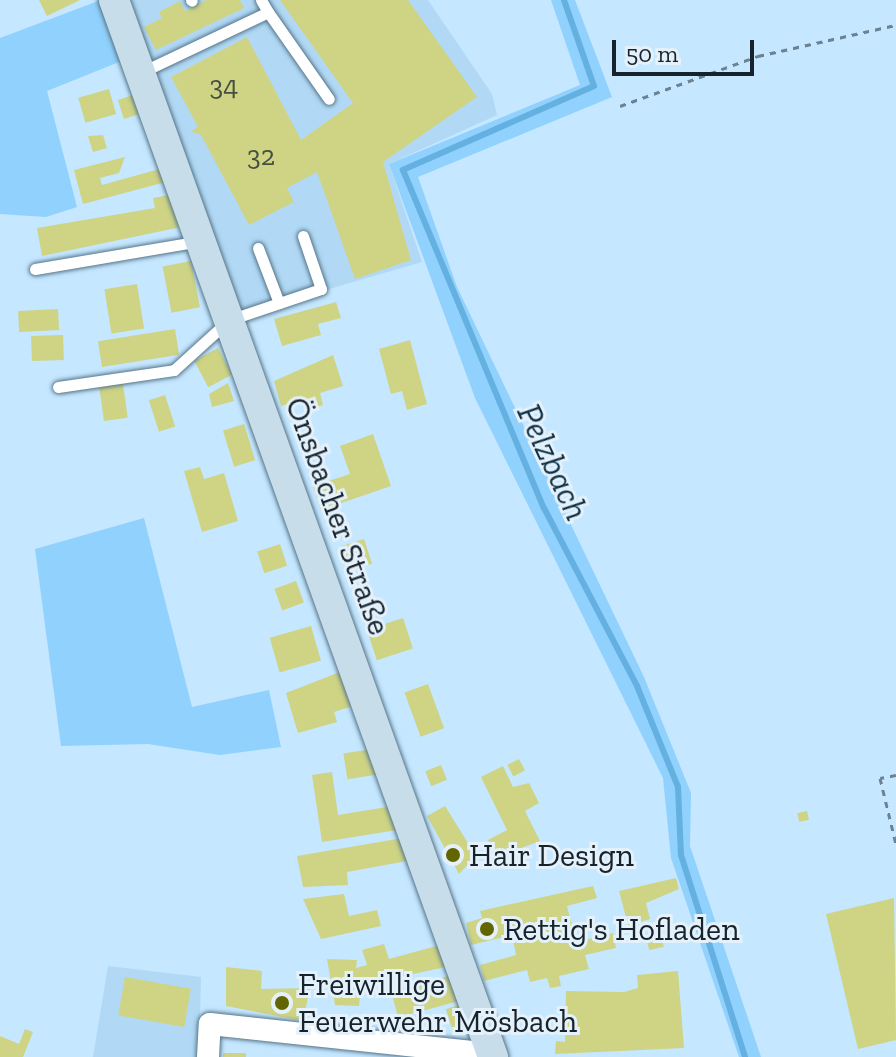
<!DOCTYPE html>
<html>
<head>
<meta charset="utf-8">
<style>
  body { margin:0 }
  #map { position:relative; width:896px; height:1057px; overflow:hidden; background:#c5e7ff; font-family:"Zilla Slab",serif }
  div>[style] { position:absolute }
  .built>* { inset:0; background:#b1d9f5 }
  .green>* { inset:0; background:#91d1fd }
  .stream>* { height:6px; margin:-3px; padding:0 3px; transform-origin:3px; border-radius:3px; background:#64b0e0 }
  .building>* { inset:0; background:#ced484; transform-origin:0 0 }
  .path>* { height:3px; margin-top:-1.5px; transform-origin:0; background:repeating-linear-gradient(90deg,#6b8292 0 6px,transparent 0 12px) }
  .roads { filter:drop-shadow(0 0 2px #56758a) drop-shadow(0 0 2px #56758a) }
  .lane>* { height:11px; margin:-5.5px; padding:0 5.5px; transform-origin:5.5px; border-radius:5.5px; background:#fff }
  .street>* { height:22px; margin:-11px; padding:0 11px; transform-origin:11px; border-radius:11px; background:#fff }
  .secondary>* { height:30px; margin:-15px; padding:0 15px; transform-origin:15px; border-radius:15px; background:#c8ddea }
  .dots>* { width:22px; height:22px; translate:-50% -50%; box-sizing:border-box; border:4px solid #e4f1fb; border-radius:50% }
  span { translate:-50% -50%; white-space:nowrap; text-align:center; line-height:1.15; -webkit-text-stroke:6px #e4f1fb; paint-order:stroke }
  .number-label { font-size:28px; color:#454f42 }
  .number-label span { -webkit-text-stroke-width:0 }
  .street-label { font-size:32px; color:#17232c }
  .poi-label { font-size:32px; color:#17232c }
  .left { translate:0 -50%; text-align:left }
  .water-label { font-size:34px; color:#0f3145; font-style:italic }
  .scale { position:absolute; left:612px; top:40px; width:142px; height:36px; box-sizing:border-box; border:4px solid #17232c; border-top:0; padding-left:10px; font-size:24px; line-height:28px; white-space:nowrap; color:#17232c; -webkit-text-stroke:6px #e4f1fb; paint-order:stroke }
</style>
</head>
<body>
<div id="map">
  <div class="built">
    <div style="clip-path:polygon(101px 0,428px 0,492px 94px,497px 115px,389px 164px,422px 262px,243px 314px)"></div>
    <div style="clip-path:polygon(108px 966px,201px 977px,199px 1057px,93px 1057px)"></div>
  </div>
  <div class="green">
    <div style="clip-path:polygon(101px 0,124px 60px,47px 91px,77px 207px,46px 217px,0 214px,0 38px)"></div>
    <div style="clip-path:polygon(551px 0,575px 0,612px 97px,418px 177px,457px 287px,644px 677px,691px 793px,690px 846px,761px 1057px,739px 1057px,671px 858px,663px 778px,475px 398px,389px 164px,580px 85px)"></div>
    <div style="clip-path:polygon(144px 518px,192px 707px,269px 690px,281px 747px,220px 755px,148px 744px,61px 746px,35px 549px)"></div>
  </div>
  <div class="stream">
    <div style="left:564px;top:0;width:91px;rotate:70.8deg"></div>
    <div style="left:594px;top:86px;width:209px;rotate:156.3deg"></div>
    <div style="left:403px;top:170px;width:366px;rotate:67.4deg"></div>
    <div style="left:544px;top:508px;width:201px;rotate:62.4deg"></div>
    <div style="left:637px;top:686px;width:109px;rotate:67.9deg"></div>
    <div style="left:678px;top:787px;width:68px;rotate:87.5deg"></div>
    <div style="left:681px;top:855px;width:212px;rotate:72.4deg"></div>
  </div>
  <div class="building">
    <div style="clip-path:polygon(39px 0,80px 0,47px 16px)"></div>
    <div style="clip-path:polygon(206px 0,240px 0,244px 8px,156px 50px,144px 27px,162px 18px,159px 12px,180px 1px,185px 11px)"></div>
    <div style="clip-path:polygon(280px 0,408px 0,477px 97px,383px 162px,411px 260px,355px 279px,317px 172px,287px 188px,294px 202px,249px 225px,201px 135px,191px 131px,198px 127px,171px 77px,247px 37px,301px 140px,353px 103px)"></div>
    <div style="left:109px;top:89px;width:26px;height:32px;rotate:74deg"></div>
    <div style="left:133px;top:95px;width:20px;height:16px;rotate:72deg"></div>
    <div style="clip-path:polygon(103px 135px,107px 148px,93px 152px,88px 136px)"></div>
    <div style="clip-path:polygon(125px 157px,119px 173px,100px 178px,102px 185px,163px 168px,166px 182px,83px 204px,74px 170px)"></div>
    <div style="clip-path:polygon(179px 193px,186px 226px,42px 256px,37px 228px,155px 208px,153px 198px)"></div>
    <div style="left:191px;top:261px;width:47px;height:29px;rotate:79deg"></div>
    <div style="left:137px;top:284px;width:45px;height:33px;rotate:81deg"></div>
    <div style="clip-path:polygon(336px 302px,341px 318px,318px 324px,321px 335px,282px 346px,274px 319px)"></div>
    <div style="left:58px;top:309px;width:21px;height:40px;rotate:87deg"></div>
    <div style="left:175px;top:329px;width:26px;height:78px;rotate:81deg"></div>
    <div style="left:63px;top:335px;width:25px;height:32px;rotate:88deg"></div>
    <div style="clip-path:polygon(410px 340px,427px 404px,407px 410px,402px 391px,391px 394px,379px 349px)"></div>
    <div style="left:218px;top:348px;width:30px;height:27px;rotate:62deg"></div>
    <div style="clip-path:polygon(333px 355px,343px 386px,320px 393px,323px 405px,308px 410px,305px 399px,281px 406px,274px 381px)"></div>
    <div style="clip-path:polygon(228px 383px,234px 401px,212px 407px,209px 394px)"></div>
    <div style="left:123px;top:384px;width:34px;height:24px;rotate:82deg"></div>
    <div style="left:165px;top:395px;width:33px;height:17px;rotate:72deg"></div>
    <div style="left:244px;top:424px;width:38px;height:22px;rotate:73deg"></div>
    <div style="clip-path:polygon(373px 434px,391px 486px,321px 510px,313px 486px,350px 474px,340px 446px)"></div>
    <div style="clip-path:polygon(200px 467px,204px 479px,224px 473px,238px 521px,202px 532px,184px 471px)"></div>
    <div style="left:364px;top:539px;width:26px;height:23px;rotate:72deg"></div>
    <div style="left:280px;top:544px;width:23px;height:24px;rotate:72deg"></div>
    <div style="left:296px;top:581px;width:23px;height:23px;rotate:70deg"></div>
    <div style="left:403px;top:618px;width:32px;height:38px;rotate:72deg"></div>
    <div style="left:311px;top:626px;width:36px;height:43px;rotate:74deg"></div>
    <div style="clip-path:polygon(345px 670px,356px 705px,334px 712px,337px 722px,298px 733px,286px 693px)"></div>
    <div style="left:428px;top:684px;width:47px;height:25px;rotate:70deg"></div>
    <div style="left:372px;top:749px;width:26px;height:29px;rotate:81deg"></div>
    <div style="left:519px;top:759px;width:13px;height:13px;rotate:63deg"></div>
    <div style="left:441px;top:765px;width:16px;height:17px;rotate:68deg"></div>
    <div style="clip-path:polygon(503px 766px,513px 787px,529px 783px,539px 803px,525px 811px,540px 841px,496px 857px,488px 840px,507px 830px,481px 777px)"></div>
    <div style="clip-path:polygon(332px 772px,338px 815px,393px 806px,397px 830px,322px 842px,312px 775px)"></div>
    <div style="clip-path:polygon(445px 806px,476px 856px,459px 874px,427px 816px)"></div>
    <div style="left:807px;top:811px;width:9px;height:10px;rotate:77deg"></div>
    <div style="clip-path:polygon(403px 838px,407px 861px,347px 872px,348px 885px,303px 887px,297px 856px)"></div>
    <div style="clip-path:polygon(676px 878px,679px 889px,646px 903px,650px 919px,628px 925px,619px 891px)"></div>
    <div style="clip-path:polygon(593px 886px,597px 898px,567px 906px,576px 942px,613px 933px,616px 948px,585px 955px,589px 969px,559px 976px,561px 986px,550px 988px,547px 978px,530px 982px,527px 970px,484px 981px,480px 965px,516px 955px,512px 935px,471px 945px,466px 923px,482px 918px,480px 911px)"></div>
    <div style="clip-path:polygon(344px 894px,349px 916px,377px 910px,381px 926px,321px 939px,303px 899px)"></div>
    <div style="clip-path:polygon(894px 898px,896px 1040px,858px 1049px,826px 914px)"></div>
    <div style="left:661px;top:935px;width:12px;height:15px;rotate:76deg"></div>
    <div style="clip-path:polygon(384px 944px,389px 959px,440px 945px,446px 967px,361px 985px,359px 1006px,335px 1005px,327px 959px,357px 960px,356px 968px,367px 965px,362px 950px)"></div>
    <div style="clip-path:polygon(226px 967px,262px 971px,261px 989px,310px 988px,303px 1021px,226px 1006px)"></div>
    <div style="clip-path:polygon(678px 971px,684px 1048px,555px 1054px,556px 1041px,565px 1042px,566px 991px,624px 992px,638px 988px,637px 975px)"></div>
    <div style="left:452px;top:975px;width:27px;height:63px;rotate:75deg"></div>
    <div style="left:125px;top:977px;width:67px;height:39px;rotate:10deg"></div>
    <div style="left:462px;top:1004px;width:25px;height:17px;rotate:72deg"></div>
    <div style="clip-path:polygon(25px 1029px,33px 1032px,23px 1057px,0 1057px,0 1036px,19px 1044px)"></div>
    <div style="left:223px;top:1053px;width:23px;height:4px"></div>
  </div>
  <div class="path">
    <div style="left:620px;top:106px;width:147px;rotate:-19.9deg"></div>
    <div style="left:758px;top:56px;width:141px;rotate:-12.7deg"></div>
    <div style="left:896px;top:775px;width:16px;rotate:169deg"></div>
    <div style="left:880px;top:778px;width:68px;rotate:76.4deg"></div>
  </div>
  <div class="roads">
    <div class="lane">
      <div style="left:191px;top:0;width:1px;rotate:45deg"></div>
      <div style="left:268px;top:12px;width:106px;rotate:55deg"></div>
      <div style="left:144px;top:71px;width:137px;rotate:-25.4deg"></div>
      <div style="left:268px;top:12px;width:14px;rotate:-120deg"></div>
      <div style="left:258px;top:248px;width:59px;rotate:69.1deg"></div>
      <div style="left:35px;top:269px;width:167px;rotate:-9.6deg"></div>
      <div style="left:58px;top:387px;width:117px;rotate:-8.3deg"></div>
      <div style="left:174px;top:370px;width:74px;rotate:-42.3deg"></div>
      <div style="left:229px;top:320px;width:97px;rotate:-18.6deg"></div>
      <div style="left:321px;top:289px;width:56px;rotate:-108.8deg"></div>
    </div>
    <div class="street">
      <div style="left:208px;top:1057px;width:33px;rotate:-87deg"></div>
      <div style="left:210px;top:1024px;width:285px;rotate:6.1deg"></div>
    </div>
    <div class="secondary">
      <div style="left:114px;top:0;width:1123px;rotate:70.27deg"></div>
    </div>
  </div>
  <div class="dots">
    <div style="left:453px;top:855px;background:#626500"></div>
    <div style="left:487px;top:929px;background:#626500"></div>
    <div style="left:282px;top:1003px;background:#626500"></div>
  </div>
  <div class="number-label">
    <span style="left:224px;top:86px">34</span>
    <span style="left:261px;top:156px">32</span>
  </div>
  <div class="street-label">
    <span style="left:338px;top:516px;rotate:70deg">Önsbacher Straße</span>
  </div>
  <div class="poi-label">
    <span class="left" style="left:469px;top:855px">Hair Design</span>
    <span class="left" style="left:503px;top:929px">Rettig's Hofladen</span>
    <span class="left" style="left:298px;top:1003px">Freiwillige<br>Feuerwehr Mösbach</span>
  </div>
  <div class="water-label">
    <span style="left:553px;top:462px;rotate:65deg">Pelzbach</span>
  </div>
  <div class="scale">50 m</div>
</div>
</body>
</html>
